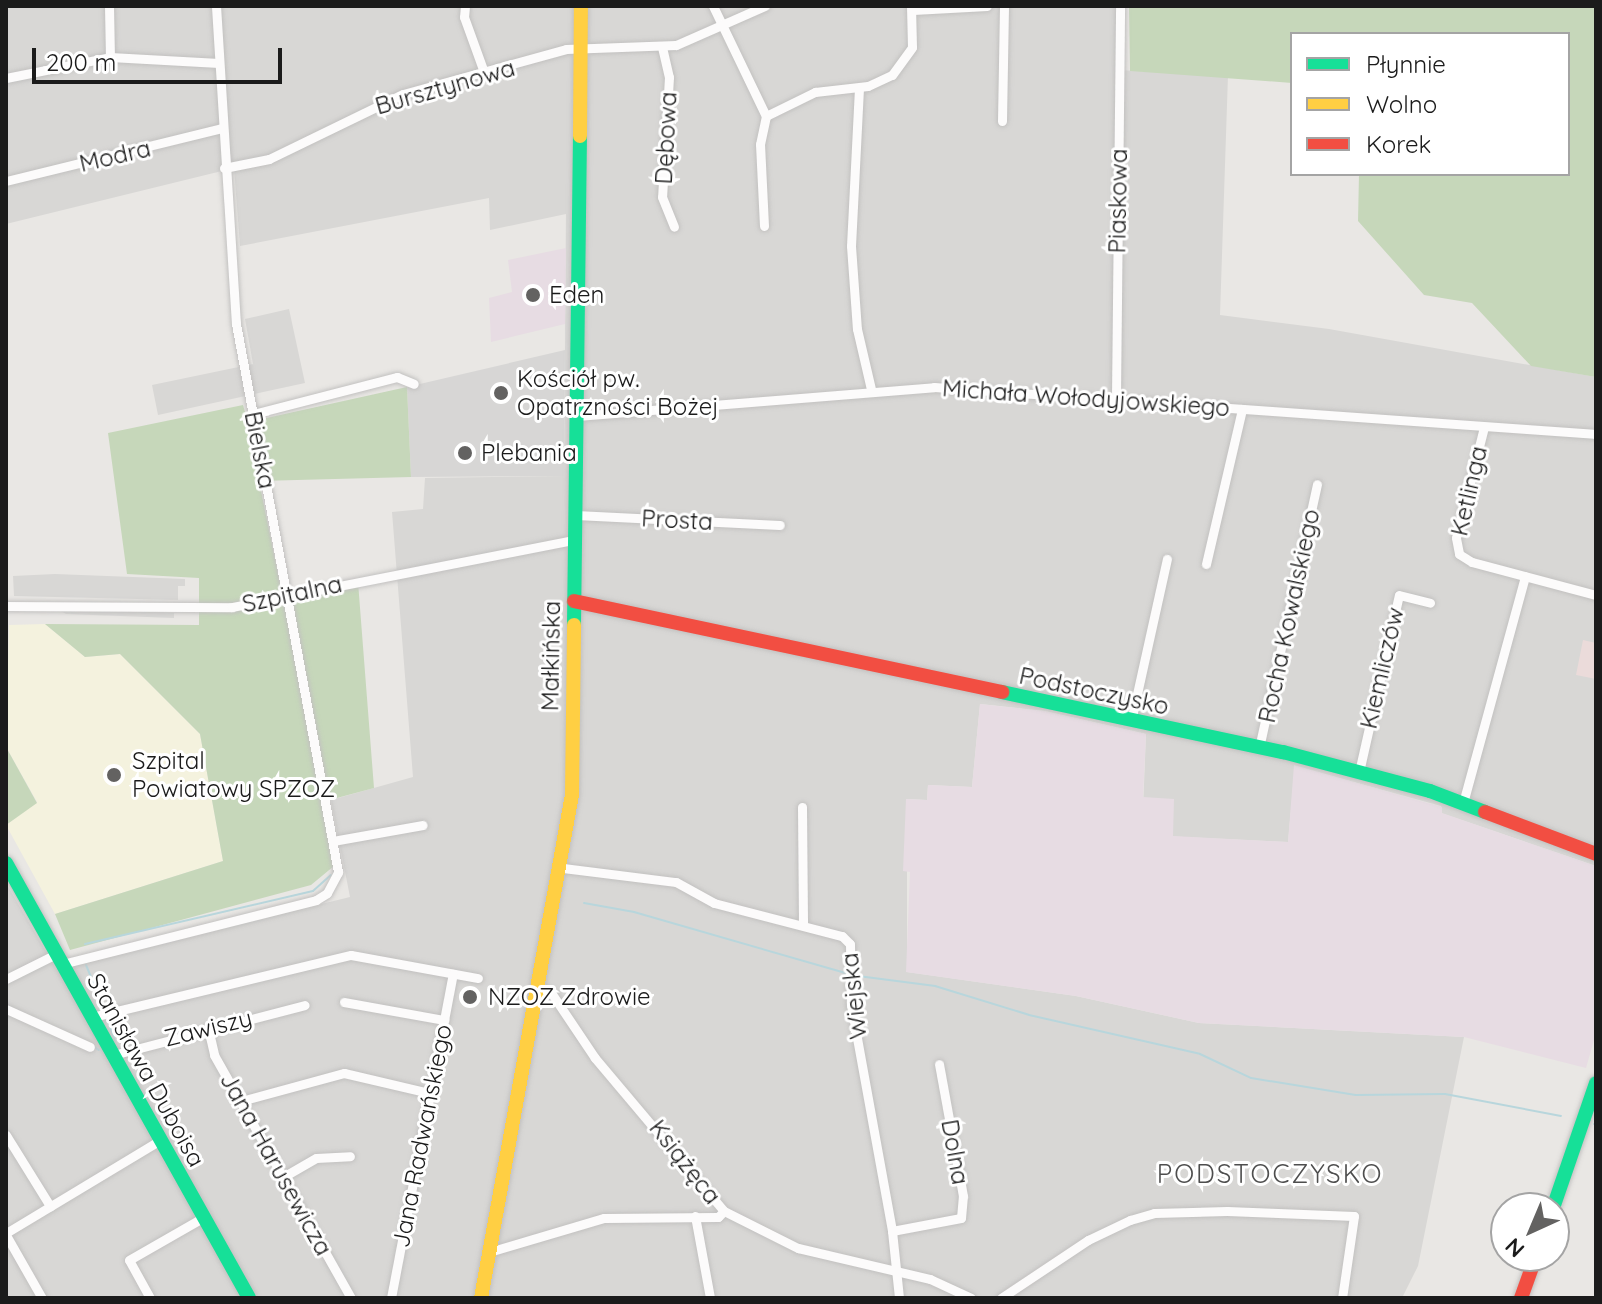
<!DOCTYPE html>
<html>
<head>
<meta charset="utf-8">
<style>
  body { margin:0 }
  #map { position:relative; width:1602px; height:1304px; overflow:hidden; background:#e9e7e4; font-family:Quicksand,sans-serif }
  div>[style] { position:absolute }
  .residential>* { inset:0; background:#d8d7d5 }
  .commercial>* { inset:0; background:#ebdbda }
  .industrial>* { inset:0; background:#e7dce3 }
  .education>* { inset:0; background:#f4f2de }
  .religious>* { inset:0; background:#d7d6d5 }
  .forest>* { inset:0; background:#c6d7ba }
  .stream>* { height:2px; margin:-1px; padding:0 1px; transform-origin:1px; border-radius:1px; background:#b8d6dc }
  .roads { filter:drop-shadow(0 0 2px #c2c1c0) drop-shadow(0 0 2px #c2c1c0) }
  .street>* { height:9px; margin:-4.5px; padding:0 4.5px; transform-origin:4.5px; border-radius:4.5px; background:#fcfbfb }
  .fast>* { height:14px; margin:-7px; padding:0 7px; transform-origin:7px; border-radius:7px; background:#16e098 }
  .slow>* { height:14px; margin:-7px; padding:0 7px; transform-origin:7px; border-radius:7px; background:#ffcf43 }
  .jam>* { height:14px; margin:-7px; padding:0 7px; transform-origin:7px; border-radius:7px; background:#f24e42 }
  .dots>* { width:22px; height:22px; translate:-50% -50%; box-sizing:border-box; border:4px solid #fff; border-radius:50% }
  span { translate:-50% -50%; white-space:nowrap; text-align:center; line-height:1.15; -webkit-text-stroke:6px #fff; paint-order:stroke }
  .street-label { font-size:24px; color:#1b1b1b }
  .poi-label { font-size:24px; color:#1b1b1b }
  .left { translate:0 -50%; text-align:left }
  .neighbourhood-label { font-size:26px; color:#4e4e4e; letter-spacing:2px }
  .frame { position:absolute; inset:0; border:8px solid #1b1b1b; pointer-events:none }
  .legend { position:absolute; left:1290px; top:32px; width:280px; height:144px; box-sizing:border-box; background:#fff; border:2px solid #a4a4a4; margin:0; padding:10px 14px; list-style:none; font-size:24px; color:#1b1b1b }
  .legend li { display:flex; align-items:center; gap:16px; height:40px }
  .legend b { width:40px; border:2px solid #a4a4a4 }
  .north { position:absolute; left:1490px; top:1192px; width:80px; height:80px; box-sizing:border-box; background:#fff; border:2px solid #a4a4a4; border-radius:50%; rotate:224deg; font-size:22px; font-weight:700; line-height:32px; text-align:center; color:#1b1b1b }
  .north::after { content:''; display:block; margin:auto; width:28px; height:36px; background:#636261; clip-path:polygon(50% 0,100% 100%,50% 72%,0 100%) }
  .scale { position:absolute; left:32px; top:48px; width:250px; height:36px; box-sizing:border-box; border:4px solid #1b1b1b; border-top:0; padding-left:10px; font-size:24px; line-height:28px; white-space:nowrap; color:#1b1b1b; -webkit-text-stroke:6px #fff; paint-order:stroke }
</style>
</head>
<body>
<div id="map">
  <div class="residential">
    <div style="clip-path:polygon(6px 6px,1116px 6px,1117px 70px,1228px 75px,1220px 315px,1329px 329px,1596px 377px,1596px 866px,1441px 813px,1441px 806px,1295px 766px,1288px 842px,1142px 835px,1146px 734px,1045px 711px,980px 704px,972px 787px,928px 785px,927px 800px,907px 799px,907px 972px,1076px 996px,1199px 1023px,1464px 1037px,1418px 1266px,1402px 1298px,6px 1298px,6px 883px,56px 969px,350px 897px,331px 800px,413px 777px,392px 512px,423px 509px,425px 478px,564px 476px,566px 214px,490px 230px,489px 198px,240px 246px,234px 168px,6px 224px)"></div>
    <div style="clip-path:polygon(289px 309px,305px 383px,158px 415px,152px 385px,253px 364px,245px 319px)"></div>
    <div style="clip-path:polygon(55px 574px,185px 579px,185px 586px,178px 586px,178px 600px,14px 596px,13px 576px)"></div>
    <div style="clip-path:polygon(56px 608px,174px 613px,174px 618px,66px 614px)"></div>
  </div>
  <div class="commercial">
    <div style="clip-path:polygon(1583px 640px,1596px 643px,1596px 679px,1576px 675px)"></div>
  </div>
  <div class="industrial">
    <div style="clip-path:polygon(566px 248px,565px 324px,491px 342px,489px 298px,512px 292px,508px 260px)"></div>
    <div style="clip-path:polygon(980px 704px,1044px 711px,1146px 734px,1143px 797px,1174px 799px,1173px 836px,1288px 842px,1294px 765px,1442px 807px,1442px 813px,1596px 866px,1596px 1033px,1586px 1068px,1464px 1037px,1199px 1023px,1076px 996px,906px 972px,910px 872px,903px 871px,906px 799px,927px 800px,928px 785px,972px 787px)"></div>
  </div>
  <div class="education">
    <div style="clip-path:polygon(45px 624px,85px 657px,120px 654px,200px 734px,223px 861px,55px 914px,6px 825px,37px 802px,6px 747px,9px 625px)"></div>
  </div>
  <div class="religious">
    <div style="clip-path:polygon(565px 350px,564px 476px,411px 477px,407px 387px)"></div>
  </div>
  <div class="forest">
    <div style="clip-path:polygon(1129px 6px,1596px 6px,1596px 377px,1531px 366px,1472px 303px,1424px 295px,1358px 221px,1359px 174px,1568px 174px,1568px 34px,1292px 34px,1292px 83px,1130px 71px)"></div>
    <div style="clip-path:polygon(407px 387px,411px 477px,259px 481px,284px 603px,358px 582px,374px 788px,322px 802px,334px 866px,311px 885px,70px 950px,55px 914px,223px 861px,200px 734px,120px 654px,85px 657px,45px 624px,199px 625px,199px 578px,127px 574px,108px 433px,243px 405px,248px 422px)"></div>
    <div style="clip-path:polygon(6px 747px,37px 803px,6px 825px)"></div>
  </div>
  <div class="stream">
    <div style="left:584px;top:903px;width:51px;rotate:10.2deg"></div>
    <div style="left:634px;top:912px;width:221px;rotate:16.1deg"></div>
    <div style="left:85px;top:944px;width:234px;rotate:-13.1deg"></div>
    <div style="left:313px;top:891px;width:24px;rotate:-42deg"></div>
    <div style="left:86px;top:965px;width:47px;rotate:67.3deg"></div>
    <div style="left:858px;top:976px;width:78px;rotate:7.4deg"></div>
    <div style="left:935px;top:986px;width:98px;rotate:17.1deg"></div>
    <div style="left:1029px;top:1015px;width:175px;rotate:12.8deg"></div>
    <div style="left:1200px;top:1054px;width:56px;rotate:25.2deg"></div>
    <div style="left:1251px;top:1078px;width:106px;rotate:9.2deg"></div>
    <div style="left:1356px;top:1095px;width:89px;rotate:-0.6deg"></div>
    <div style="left:1445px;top:1094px;width:118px;rotate:10.7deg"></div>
    <div style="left:107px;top:1017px;width:25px;rotate:72deg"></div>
    <div style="left:93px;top:1046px;width:7px;rotate:34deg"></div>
    <div style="left:1594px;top:1124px;width:2px"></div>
  </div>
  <div class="roads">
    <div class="street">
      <div style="left:109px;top:6px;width:51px;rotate:88.9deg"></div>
      <div style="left:465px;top:6px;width:11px;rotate:95deg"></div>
      <div style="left:464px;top:17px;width:62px;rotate:70.1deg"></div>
      <div style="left:713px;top:6px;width:122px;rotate:64.3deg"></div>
      <div style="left:766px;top:116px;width:29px;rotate:102deg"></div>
      <div style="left:760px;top:144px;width:82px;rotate:87.2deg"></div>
      <div style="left:913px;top:10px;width:74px;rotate:-3.1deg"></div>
      <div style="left:662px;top:47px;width:31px;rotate:77deg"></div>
      <div style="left:669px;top:77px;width:120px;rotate:93.3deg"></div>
      <div style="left:662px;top:197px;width:32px;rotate:68deg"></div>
      <div style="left:6px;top:78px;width:106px;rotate:-11.4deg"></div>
      <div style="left:110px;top:57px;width:109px;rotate:3.2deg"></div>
      <div style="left:859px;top:88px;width:158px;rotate:92.9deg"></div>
      <div style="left:851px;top:246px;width:83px;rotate:85.9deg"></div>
      <div style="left:857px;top:329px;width:62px;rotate:76.9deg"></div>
      <div style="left:766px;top:116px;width:55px;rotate:-26.1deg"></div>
      <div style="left:815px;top:92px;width:53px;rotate:-6.5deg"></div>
      <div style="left:868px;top:86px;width:26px;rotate:-25deg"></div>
      <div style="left:892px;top:75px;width:34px;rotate:-54deg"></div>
      <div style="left:912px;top:47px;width:41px;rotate:-91.4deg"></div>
      <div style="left:1002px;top:121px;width:115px;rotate:-89deg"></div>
      <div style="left:224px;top:168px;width:46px;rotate:-11.3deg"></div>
      <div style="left:269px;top:159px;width:149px;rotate:-25.9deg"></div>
      <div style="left:403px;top:94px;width:169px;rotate:-15.4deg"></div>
      <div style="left:566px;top:49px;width:110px;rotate:-2.1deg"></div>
      <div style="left:676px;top:45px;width:97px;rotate:-23.7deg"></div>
      <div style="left:6px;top:181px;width:222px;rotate:-13.8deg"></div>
      <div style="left:1116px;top:397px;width:391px;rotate:-89.4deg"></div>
      <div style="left:253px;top:414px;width:149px;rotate:-14.4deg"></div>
      <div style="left:397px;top:377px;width:18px;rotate:22deg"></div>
      <div style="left:577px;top:416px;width:358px;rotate:-4.6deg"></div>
      <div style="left:934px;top:387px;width:664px;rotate:4.06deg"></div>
      <div style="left:1484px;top:427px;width:114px;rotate:104.2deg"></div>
      <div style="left:1456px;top:538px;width:16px;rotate:79deg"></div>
      <div style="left:1459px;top:554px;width:15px;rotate:32deg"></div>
      <div style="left:1472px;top:562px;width:128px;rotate:14.9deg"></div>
      <div style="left:575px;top:515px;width:205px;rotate:2.8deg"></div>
      <div style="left:1206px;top:564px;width:159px;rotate:-76.9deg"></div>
      <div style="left:6px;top:606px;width:226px;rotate:0.3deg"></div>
      <div style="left:232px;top:607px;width:349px;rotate:-11.1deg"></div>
      <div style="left:1131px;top:721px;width:166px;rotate:-77.5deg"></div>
      <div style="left:1259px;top:748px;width:270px;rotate:-77.6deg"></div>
      <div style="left:1359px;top:772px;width:181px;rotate:-77.3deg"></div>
      <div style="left:1399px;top:595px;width:32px;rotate:14deg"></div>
      <div style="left:1463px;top:803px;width:235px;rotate:-74.7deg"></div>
      <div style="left:802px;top:807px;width:118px;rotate:89.5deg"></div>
      <div style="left:333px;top:841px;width:91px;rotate:-10.1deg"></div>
      <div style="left:563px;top:868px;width:114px;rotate:7.1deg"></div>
      <div style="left:676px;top:882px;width:43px;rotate:28.9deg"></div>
      <div style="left:714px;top:903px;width:132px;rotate:14.5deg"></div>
      <div style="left:842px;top:936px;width:11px;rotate:45deg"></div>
      <div style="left:850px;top:944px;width:61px;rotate:89.1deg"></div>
      <div style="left:851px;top:1005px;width:230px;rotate:79.7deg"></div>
      <div style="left:892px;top:1231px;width:67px;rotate:84deg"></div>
      <div style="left:62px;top:964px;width:262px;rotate:-14.1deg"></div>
      <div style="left:316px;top:900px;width:13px;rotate:-32deg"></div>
      <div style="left:327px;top:893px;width:24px;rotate:-62deg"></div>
      <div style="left:338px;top:872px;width:557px;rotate:-100.54deg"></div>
      <div style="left:236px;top:324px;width:319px;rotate:-93.6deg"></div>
      <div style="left:6px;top:979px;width:56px;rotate:-26.6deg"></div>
      <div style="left:539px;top:986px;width:15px;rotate:32deg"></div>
      <div style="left:552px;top:994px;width:77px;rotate:56.1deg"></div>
      <div style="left:595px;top:1058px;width:200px;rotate:49.9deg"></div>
      <div style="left:724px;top:1211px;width:83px;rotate:26.6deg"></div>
      <div style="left:798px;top:1248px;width:136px;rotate:13.2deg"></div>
      <div style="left:930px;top:1279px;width:45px;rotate:24.9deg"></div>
      <div style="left:344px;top:1002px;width:102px;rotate:10.2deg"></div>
      <div style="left:6px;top:1009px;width:92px;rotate:24.3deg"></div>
      <div style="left:92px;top:1017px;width:266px;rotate:-13.5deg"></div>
      <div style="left:351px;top:955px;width:129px;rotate:10.3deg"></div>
      <div style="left:208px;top:1028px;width:28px;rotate:77deg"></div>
      <div style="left:214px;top:1055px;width:279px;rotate:60.6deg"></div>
      <div style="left:113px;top:1055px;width:198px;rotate:-14.6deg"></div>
      <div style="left:241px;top:1101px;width:107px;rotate:-15.2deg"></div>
      <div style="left:344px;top:1073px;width:87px;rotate:13.2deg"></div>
      <div style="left:6px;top:1135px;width:84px;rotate:58.2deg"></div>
      <div style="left:283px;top:1177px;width:38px;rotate:-30deg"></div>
      <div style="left:316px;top:1158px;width:34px;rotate:-3deg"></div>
      <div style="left:695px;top:1216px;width:83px;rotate:79.6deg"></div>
      <div style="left:892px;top:1231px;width:70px;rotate:-10.7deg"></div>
      <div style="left:961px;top:1218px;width:22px;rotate:-85deg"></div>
      <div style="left:963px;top:1196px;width:134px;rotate:-100.3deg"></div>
      <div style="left:6px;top:1233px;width:180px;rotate:-31.1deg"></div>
      <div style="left:6px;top:1235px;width:73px;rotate:60.3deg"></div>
      <div style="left:489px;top:1252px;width:120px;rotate:-16.5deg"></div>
      <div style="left:604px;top:1218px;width:114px;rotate:-0.5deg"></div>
      <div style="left:718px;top:1217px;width:8px;rotate:-45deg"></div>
      <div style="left:150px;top:1298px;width:43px;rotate:-118.9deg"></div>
      <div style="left:129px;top:1260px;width:86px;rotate:-29.8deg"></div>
      <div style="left:391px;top:1298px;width:330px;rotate:-79.2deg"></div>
      <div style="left:1001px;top:1298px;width:105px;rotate:-33.7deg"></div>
      <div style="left:1088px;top:1240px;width:47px;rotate:-25.5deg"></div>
      <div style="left:1130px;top:1220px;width:25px;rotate:-16deg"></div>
      <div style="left:1154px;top:1213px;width:73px;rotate:-1.6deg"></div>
      <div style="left:1227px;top:1211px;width:127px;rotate:2.3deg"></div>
      <div style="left:1354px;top:1216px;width:83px;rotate:98.3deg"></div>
    </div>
    <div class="fast">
      <div style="left:574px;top:625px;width:489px;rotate:-89.3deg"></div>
      <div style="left:1002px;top:692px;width:287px;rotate:12.1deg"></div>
      <div style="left:1283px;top:752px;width:152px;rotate:14.9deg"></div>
      <div style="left:1430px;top:791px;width:59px;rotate:20.9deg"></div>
      <div style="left:6px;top:863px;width:498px;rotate:60.8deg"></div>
      <div style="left:1553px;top:1208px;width:132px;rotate:-71deg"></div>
    </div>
    <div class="slow">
      <div style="left:580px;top:136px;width:130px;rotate:-89.6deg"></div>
      <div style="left:481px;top:1298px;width:511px;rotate:-79.75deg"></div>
      <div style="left:572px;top:795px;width:170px;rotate:-89.3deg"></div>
    </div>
    <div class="jam">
      <div style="left:574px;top:601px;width:438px;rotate:12deg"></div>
      <div style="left:1485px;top:812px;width:119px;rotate:20.7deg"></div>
      <div style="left:1521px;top:1298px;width:45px;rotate:-70.3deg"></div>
    </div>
  </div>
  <div class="dots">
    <div style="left:533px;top:295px;background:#636261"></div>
    <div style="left:501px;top:393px;background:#636261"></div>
    <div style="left:465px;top:453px;background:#636261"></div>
    <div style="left:114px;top:775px;background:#636261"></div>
    <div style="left:470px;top:997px;background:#636261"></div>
  </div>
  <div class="street-label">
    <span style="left:445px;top:87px;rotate:-16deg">Bursztynowa</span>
    <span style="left:666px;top:138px;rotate:-87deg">Dębowa</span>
    <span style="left:115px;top:156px;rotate:-13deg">Modra</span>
    <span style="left:1118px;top:201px;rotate:-89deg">Piaskowa</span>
    <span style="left:1086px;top:398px;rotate:4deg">Michała Wołodyjowskiego</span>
    <span style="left:260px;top:450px;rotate:79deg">Bielska</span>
    <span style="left:1469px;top:491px;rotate:-77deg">Ketlinga</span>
    <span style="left:677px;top:520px;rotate:3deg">Prosta</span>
    <span style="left:292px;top:594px;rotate:-12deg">Szpitalna</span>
    <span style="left:1289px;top:616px;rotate:-78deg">Rocha Kowalskiego</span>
    <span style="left:551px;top:656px;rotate:-89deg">Małkińska</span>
    <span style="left:1382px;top:668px;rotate:-77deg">Kiemliczów</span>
    <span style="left:1094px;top:691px;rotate:12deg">Podstoczysko</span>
    <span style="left:854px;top:996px;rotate:-96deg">Wiejska</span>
    <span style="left:208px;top:1028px;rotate:-14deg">Zawiszy</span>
    <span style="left:146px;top:1070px;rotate:61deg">Stanisława Duboisa</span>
    <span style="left:422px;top:1136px;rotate:-79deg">Jana Radwańskiego</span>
    <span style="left:955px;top:1152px;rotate:80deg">Dolna</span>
    <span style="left:685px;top:1162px;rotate:52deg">Książęca</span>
    <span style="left:276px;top:1164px;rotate:61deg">Jana Harusewicza</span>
  </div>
  <div class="poi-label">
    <span class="left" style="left:549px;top:295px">Eden</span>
    <span class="left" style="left:517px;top:393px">Kościół pw.<br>Opatrzności Bożej</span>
    <span class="left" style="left:481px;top:453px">Plebania</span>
    <span class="left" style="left:132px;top:775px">Szpital<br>Powiatowy SPZOZ</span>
    <span class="left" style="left:488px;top:997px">NZOZ Zdrowie</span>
  </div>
  <div class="neighbourhood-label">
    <span style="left:1270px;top:1174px">PODSTOCZYSKO</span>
  </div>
  <div class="frame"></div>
  <ul class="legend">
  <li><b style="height:10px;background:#16e098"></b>Płynnie</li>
  <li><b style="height:10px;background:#ffcf43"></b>Wolno</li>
  <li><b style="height:10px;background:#f24e42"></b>Korek</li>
  </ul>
  <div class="north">N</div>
  <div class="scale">200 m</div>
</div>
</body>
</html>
